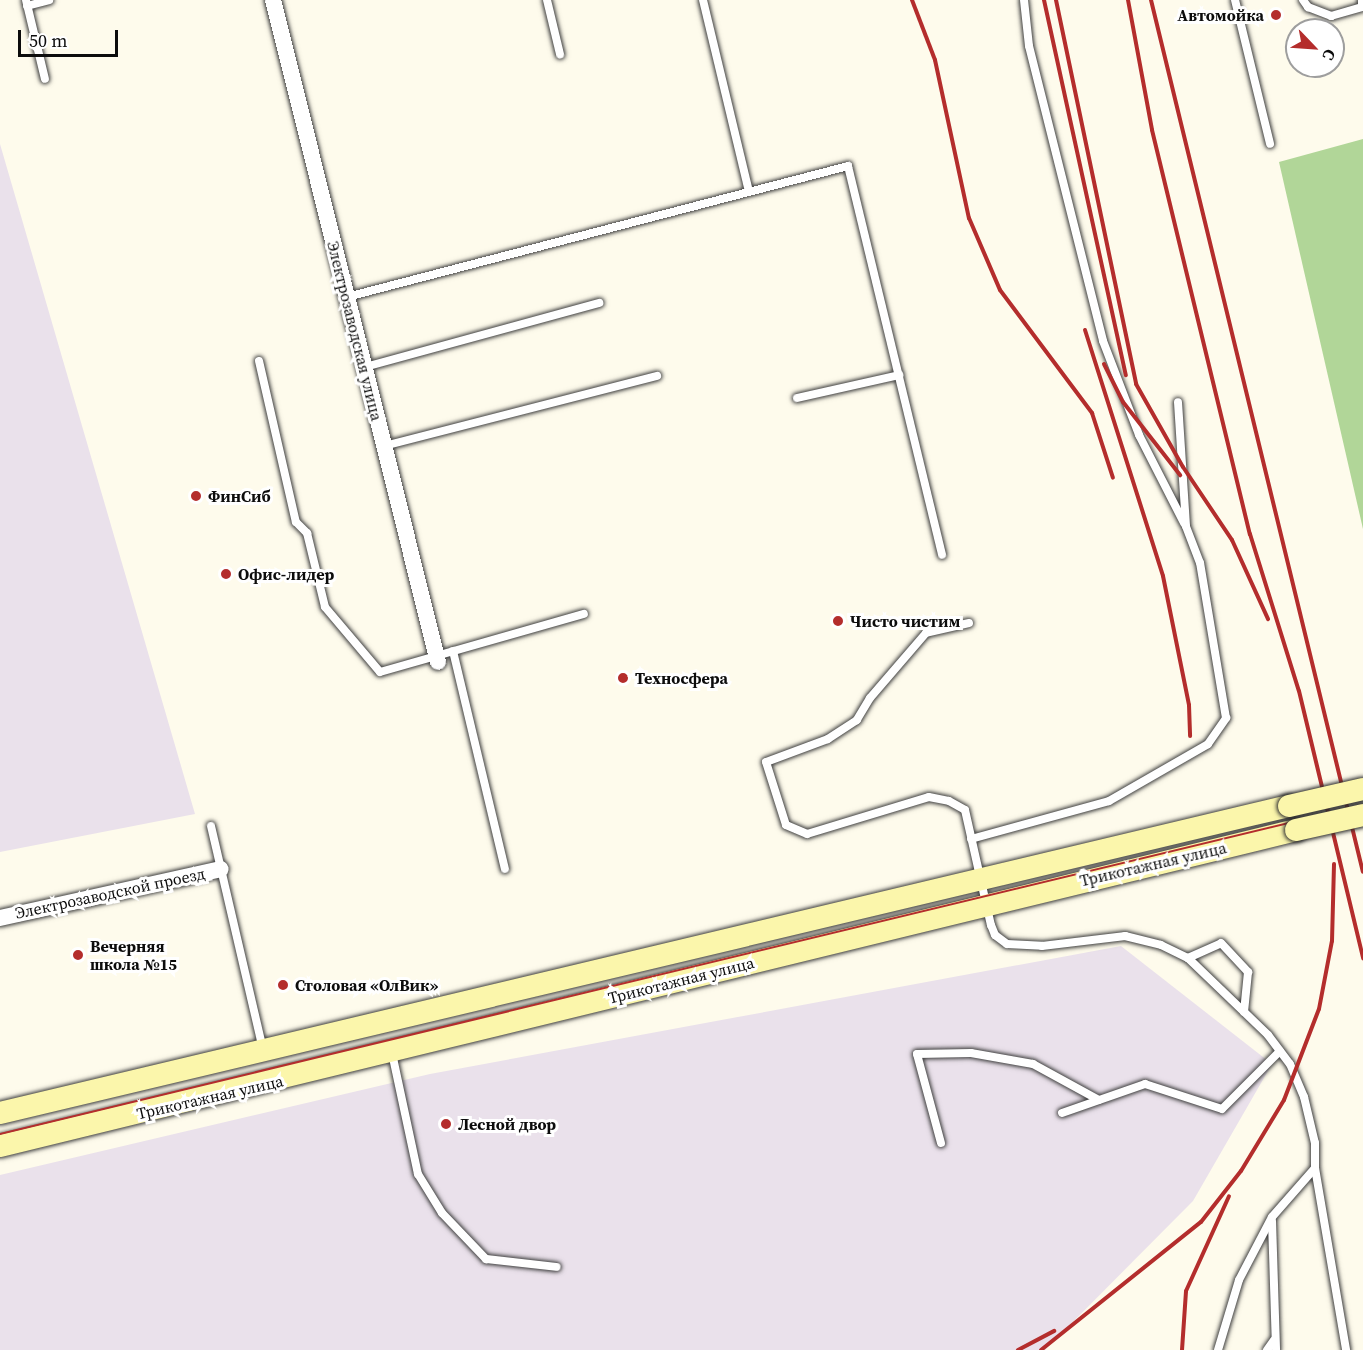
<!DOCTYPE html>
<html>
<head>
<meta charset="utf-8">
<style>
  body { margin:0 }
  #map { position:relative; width:1363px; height:1350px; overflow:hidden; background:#fefbec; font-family:"Source Serif 4",serif }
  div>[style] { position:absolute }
  .industrial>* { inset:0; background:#eae1eb }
  .forest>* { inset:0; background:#b1d698 }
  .roads { filter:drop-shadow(0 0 2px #3f3f3f) drop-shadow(0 0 2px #3f3f3f) }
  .lane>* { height:8px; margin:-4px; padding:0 4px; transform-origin:4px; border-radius:4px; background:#fff }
  .street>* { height:16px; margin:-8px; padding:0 8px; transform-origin:8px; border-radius:8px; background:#fff }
  .secondary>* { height:22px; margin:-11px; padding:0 11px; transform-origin:11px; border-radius:11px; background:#fbf6ab }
  .tram>* { height:1.5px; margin:-0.75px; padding:0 0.75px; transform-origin:0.75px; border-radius:0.75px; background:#b42d2c }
  .rail>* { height:4px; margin:-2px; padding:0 2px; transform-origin:2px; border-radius:2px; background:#b42d2c }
  .bridges { filter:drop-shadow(0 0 2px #2e2e2e) drop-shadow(0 0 2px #2e2e2e) }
  .secondary-bridge>* { height:22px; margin:-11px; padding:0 11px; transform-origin:11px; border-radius:11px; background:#fbf6ab }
  .dots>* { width:16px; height:16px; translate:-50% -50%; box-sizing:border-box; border:3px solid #fff; border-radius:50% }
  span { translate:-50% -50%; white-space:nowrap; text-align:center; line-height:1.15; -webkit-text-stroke:6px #fff; paint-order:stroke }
  .poi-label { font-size:16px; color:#0c0c0c; font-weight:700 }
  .right { translate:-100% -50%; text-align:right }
  .left { translate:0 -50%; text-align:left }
  .street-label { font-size:16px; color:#0c0c0c }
  .north { position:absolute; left:1285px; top:18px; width:60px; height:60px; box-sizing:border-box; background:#fff; border:2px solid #9e9e9e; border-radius:50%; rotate:115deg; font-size:16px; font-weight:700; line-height:24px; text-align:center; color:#0c0c0c }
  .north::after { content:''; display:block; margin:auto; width:21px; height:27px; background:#b42d2c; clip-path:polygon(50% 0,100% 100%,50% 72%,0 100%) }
  .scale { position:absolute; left:18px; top:30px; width:100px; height:27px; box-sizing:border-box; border:3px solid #0c0c0c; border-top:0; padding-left:8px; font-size:18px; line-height:21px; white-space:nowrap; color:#0c0c0c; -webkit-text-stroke:4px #fff; paint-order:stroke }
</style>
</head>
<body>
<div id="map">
  <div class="industrial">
    <div style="clip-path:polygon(0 144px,195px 814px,0 852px)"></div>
    <div style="clip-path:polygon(1121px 946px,1272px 1064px,1193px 1201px,1045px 1350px,0 1350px,0 1175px,430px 1074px)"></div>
  </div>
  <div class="forest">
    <div style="clip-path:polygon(1363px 139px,1363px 529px,1279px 162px)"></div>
  </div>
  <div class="roads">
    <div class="lane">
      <div style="left:26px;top:0;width:81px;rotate:76.5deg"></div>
      <div style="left:547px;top:0;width:56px;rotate:76.5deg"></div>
      <div style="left:703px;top:0;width:197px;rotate:76.5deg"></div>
      <div style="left:1024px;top:0;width:46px;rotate:83.8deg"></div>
      <div style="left:1029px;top:46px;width:304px;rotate:75.9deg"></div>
      <div style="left:1103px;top:341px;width:101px;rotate:69deg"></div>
      <div style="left:1139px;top:435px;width:99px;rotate:62.9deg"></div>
      <div style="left:1235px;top:0;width:148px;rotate:76.3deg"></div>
      <div style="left:1303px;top:0;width:9px;rotate:54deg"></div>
      <div style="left:1308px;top:7px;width:25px;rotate:21deg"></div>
      <div style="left:1331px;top:16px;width:32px;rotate:-16deg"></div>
      <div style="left:1362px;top:7px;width:7px;rotate:-90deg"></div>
      <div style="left:27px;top:6px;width:23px;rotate:-15deg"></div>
      <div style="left:347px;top:297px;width:518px;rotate:-14.65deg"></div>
      <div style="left:848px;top:166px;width:400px;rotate:76.4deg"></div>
      <div style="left:259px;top:361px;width:165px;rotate:77.1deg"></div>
      <div style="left:296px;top:522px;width:16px;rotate:45deg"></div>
      <div style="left:307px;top:533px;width:76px;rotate:76.3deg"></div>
      <div style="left:325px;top:607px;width:85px;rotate:49.8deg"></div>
      <div style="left:380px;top:672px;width:212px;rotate:-15.9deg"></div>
      <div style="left:365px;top:367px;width:243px;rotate:-15.3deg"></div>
      <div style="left:797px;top:398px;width:105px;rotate:-12.7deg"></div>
      <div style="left:384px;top:446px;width:282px;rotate:-14.4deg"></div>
      <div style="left:969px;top:623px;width:44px;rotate:166.9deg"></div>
      <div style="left:926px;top:633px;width:86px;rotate:130.7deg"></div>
      <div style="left:870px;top:698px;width:26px;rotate:121deg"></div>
      <div style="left:857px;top:720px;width:35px;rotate:147deg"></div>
      <div style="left:828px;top:739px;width:66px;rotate:159.6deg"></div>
      <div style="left:766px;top:762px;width:66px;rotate:72.4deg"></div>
      <div style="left:786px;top:825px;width:23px;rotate:23deg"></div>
      <div style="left:807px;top:834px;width:127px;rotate:-16.9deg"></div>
      <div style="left:929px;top:797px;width:20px;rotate:11deg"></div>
      <div style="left:949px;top:801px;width:18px;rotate:29deg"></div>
      <div style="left:965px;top:810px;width:118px;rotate:77.3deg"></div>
      <div style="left:991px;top:925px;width:11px;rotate:68deg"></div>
      <div style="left:995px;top:935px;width:15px;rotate:37deg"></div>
      <div style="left:1007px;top:944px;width:35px;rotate:3deg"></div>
      <div style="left:1042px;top:946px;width:84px;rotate:-6.9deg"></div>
      <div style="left:1125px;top:936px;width:37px;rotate:14deg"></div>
      <div style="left:1161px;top:945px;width:30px;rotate:26deg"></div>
      <div style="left:1188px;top:958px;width:111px;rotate:43.9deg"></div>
      <div style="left:1268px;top:1035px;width:36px;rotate:53deg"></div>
      <div style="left:1290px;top:1064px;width:36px;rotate:67deg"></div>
      <div style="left:1304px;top:1097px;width:47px;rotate:76.6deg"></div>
      <div style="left:1315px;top:1143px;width:25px;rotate:90deg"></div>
      <div style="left:1315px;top:1168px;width:185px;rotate:80.3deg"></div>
      <div style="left:453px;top:651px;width:224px;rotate:76.6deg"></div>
      <div style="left:211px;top:826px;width:230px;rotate:76.9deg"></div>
      <div style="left:971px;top:839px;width:143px;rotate:-15.4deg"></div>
      <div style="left:1109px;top:801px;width:114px;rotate:-29.9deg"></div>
      <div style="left:1208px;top:744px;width:32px;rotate:-55deg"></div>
      <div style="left:1226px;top:718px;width:157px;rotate:-99.5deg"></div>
      <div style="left:1200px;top:563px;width:40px;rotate:-111deg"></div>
      <div style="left:1186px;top:526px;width:124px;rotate:-93.7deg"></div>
      <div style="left:1188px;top:958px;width:36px;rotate:-24deg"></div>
      <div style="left:1221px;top:943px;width:40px;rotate:47deg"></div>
      <div style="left:1248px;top:972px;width:40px;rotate:95.7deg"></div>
      <div style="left:392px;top:1053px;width:124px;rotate:77.9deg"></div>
      <div style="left:418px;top:1174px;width:46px;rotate:58.4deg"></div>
      <div style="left:442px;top:1213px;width:64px;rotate:46.3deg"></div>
      <div style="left:486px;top:1259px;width:71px;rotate:6.4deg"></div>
      <div style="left:1062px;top:1113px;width:88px;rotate:-19.3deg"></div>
      <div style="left:1145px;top:1084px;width:81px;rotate:18deg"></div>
      <div style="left:1222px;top:1109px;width:82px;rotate:-45deg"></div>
      <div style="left:941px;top:1143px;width:92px;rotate:-105.1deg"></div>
      <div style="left:917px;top:1054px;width:54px;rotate:-1.1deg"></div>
      <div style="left:971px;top:1053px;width:63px;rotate:10.1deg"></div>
      <div style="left:1033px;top:1064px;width:75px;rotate:28.6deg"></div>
      <div style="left:1272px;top:1221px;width:129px;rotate:88.2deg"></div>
      <div style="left:1218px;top:1350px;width:73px;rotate:-73.3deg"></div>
      <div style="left:1239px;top:1280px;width:71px;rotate:-62.4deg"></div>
      <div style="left:1272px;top:1217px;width:65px;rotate:-48.7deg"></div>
      <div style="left:1267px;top:1350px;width:12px;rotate:-55deg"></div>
    </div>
    <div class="street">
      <div style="left:273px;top:0;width:682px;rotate:76deg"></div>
      <div style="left:0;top:918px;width:226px;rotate:-12.5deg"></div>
    </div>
    <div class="secondary">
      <div style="left:0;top:1113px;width:1325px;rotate:-13.4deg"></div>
      <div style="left:0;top:1146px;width:1334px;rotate:-13.7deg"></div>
    </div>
  </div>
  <div class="tram">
    <div style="left:0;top:1134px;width:1402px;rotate:-13.57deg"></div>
  </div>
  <div class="rail">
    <div style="left:912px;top:0;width:64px;rotate:69deg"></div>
    <div style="left:935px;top:60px;width:162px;rotate:77.9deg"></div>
    <div style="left:969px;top:218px;width:78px;rotate:66.7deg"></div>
    <div style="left:1000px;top:290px;width:154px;rotate:53.2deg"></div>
    <div style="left:1092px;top:413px;width:68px;rotate:72.1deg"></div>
    <div style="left:1044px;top:0;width:384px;rotate:77.7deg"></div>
    <div style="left:1056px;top:0;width:392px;rotate:78.2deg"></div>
    <div style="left:1136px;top:384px;width:95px;rotate:60.5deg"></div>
    <div style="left:1183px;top:467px;width:88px;rotate:56.1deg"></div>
    <div style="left:1232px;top:540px;width:87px;rotate:65.5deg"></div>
    <div style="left:1128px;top:0;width:132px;rotate:79.5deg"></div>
    <div style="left:1152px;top:130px;width:416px;rotate:76.4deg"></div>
    <div style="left:1250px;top:534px;width:164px;rotate:72.7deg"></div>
    <div style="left:1299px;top:691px;width:275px;rotate:76.5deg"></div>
    <div style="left:1151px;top:0;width:897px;rotate:76.34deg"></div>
    <div style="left:1085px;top:330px;width:258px;rotate:72.4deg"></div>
    <div style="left:1163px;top:576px;width:132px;rotate:78.6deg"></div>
    <div style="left:1189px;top:705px;width:31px;rotate:88deg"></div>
    <div style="left:1104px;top:364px;width:42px;rotate:63.4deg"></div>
    <div style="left:1123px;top:402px;width:93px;rotate:52deg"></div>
    <div style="left:1018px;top:1350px;width:41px;rotate:-27.8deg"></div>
    <div style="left:1041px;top:1350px;width:205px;rotate:-38.7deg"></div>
    <div style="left:1201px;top:1222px;width:65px;rotate:-51.9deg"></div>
    <div style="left:1241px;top:1171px;width:83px;rotate:-58.8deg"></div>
    <div style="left:1284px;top:1100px;width:97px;rotate:-69deg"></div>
    <div style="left:1319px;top:1009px;width:69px;rotate:-79.2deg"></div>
    <div style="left:1332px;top:941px;width:77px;rotate:-88.5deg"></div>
    <div style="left:1182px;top:1350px;width:59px;rotate:-86.1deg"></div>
    <div style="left:1186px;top:1291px;width:104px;rotate:-65.6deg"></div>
  </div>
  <div class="bridges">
    <div class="secondary-bridge">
      <div style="left:1289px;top:806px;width:76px;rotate:-12.9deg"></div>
      <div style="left:1296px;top:830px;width:69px;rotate:-12.6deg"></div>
    </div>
  </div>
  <div class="dots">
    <div style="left:1276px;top:15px;background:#b42d2c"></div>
    <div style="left:196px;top:496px;background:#b42d2c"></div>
    <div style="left:226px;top:574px;background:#b42d2c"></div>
    <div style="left:838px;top:621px;background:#b42d2c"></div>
    <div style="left:623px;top:678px;background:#b42d2c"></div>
    <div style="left:78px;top:955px;background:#b42d2c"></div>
    <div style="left:283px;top:985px;background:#b42d2c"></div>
    <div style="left:446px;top:1124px;background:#b42d2c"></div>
  </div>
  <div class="poi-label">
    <span class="right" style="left:1264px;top:15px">Автомойка</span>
    <span class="left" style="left:208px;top:496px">ФинСиб</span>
    <span class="left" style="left:238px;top:574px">Офис-лидер</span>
    <span class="left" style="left:850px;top:621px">Чисто чистим</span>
    <span class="left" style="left:635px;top:678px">Техносфера</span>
    <span class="left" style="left:90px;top:955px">Вечерняя<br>школа №15</span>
    <span class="left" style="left:295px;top:985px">Столовая «ОлВик»</span>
    <span class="left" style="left:458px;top:1124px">Лесной двор</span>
  </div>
  <div class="street-label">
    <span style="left:355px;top:331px;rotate:76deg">Электрозаводская улица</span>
    <span style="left:1153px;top:864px;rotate:-13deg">Трикотажная улица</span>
    <span style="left:110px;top:893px;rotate:-12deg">Электрозаводской проезд</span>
    <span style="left:681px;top:980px;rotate:-14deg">Трикотажная улица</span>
    <span style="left:210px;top:1097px;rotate:-13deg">Трикотажная улица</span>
  </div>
  <div class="north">С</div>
  <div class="scale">50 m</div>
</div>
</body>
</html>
